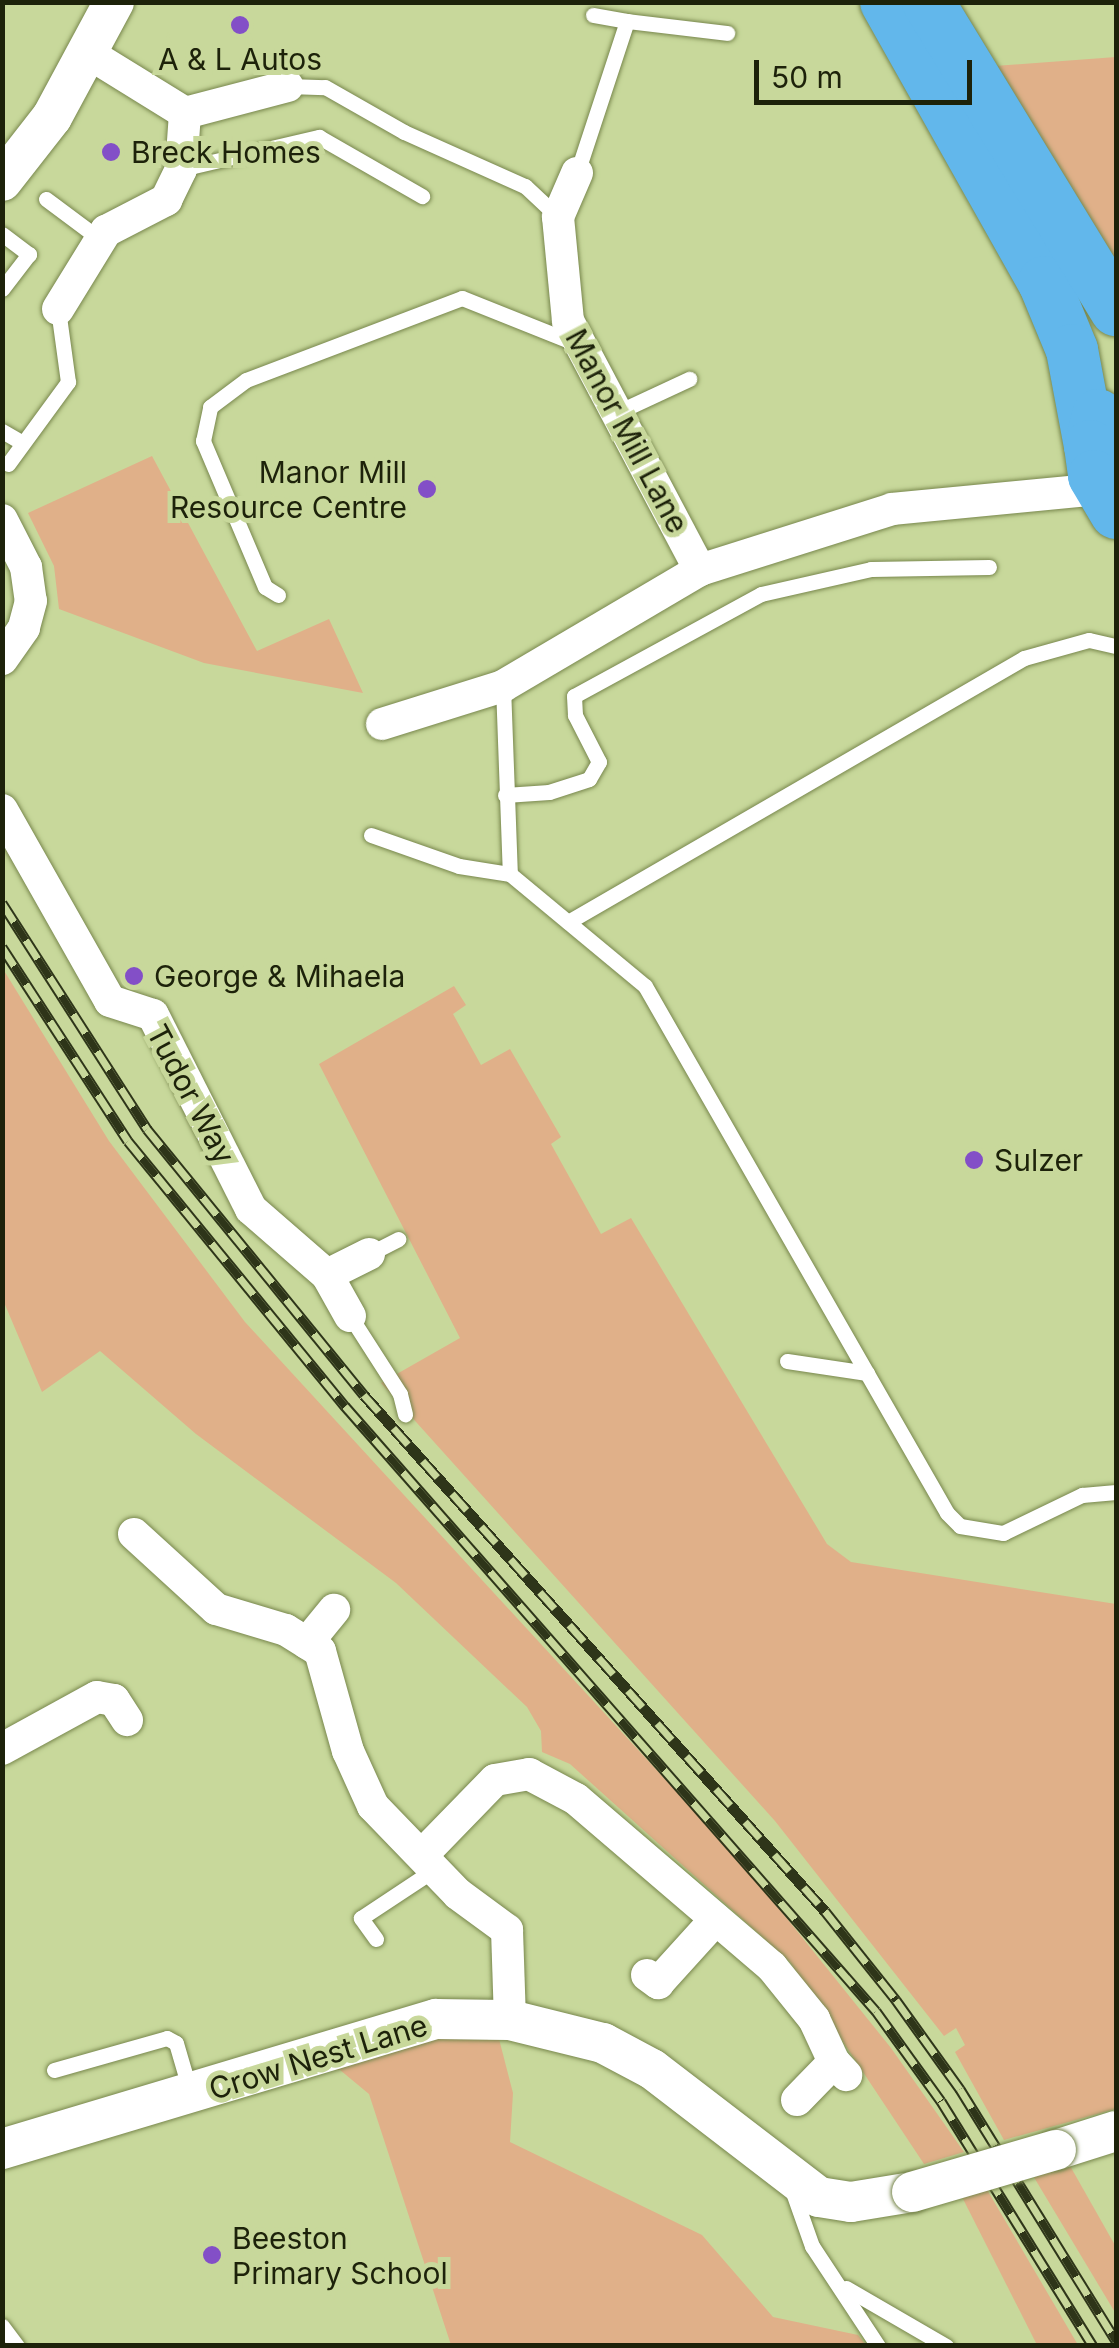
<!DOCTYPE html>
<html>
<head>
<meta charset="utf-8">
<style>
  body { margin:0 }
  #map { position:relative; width:1119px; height:2348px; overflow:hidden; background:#c8d89b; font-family:Inter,sans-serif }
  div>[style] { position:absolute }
  .green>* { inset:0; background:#e0b089 }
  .roads { filter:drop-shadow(0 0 2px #78874d) drop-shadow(0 0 2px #78874d) }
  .service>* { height:15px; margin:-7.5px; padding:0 7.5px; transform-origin:7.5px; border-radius:7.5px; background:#fff }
  .minor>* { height:32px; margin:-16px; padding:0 16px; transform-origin:16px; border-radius:16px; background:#fff }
  .tertiary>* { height:40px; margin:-20px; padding:0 20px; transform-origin:20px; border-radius:20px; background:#fff }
  .trunk>* { height:52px; margin:-26px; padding:0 26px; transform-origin:26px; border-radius:26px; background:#62b7eb }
  .rail>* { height:11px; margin-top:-5.5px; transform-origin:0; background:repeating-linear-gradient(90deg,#c8d89b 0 22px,#2e3519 0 44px); box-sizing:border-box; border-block:2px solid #2e3519 }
  .bridges { filter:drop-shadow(0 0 2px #78874d) drop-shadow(0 0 2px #78874d) }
  .tertiary-bridge>* { height:40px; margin:-20px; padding:0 20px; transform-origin:20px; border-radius:20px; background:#fff }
  .dots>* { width:28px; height:28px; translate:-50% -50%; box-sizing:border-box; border:5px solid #c8d89b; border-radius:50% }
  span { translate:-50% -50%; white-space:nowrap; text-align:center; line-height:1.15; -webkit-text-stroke:10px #c8d89b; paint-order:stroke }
  .poi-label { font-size:30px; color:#1d220a }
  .left { translate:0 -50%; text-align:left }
  .right { translate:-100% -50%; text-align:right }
  .street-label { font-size:30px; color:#1d220a }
  .frame { position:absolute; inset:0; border:5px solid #1d220a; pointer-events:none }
  .scale { position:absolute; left:754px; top:60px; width:218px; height:45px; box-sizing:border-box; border:5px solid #1d220a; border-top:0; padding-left:12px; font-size:30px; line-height:35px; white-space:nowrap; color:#1d220a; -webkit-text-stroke:8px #c8d89b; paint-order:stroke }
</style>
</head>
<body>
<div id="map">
  <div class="green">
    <div style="clip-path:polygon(1116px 57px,1116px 275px,995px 66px)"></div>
    <div style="clip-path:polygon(152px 456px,257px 651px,329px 619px,363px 693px,204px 663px,59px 609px,54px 566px,28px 513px)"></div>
    <div style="clip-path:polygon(3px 969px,109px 1141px,245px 1322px,743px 1864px,891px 2048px,964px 2152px,924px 2164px,790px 1962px,570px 1764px,542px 1752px,541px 1731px,527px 1707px,396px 1583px,196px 1434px,100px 1351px,42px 1392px,3px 1300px)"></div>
    <div style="clip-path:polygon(454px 986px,466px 1005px,453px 1014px,481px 1065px,510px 1049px,561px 1137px,551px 1144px,601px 1234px,631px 1218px,827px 1544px,851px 1562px,1116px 1604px,1115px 2109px,1004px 2140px,955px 2052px,965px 2045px,956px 2028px,944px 2036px,775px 1821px,381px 1383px,460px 1338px,319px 1064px)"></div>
    <div style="clip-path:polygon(498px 2035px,513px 2093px,510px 2142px,702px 2235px,773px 2317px,858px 2335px,866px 2345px,451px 2345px,369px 2094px,340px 2070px,316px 2069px,401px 2041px)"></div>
    <div style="clip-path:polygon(1069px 2164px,1116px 2247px,1116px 2314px,1032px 2174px)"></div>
    <div style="clip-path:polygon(986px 2188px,1078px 2345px,1037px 2345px,961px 2195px)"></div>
  </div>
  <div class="roads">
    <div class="service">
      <div style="left:593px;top:15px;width:35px;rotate:10deg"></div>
      <div style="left:288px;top:86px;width:37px;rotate:2deg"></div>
      <div style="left:325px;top:87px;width:91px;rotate:29.7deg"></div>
      <div style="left:404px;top:132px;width:133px;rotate:24.1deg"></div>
      <div style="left:525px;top:186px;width:45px;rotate:43.2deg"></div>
      <div style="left:181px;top:169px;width:142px;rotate:-13.1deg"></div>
      <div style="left:319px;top:137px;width:119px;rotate:29.8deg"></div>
      <div style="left:577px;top:173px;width:160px;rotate:-71.8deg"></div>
      <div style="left:627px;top:21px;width:101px;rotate:6.8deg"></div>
      <div style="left:46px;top:199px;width:69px;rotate:36.7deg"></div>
      <div style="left:2px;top:234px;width:34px;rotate:37deg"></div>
      <div style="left:29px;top:254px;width:44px;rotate:127.6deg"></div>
      <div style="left:616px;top:413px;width:81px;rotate:-25deg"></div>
      <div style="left:2px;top:431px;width:24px;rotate:30deg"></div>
      <div style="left:8px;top:464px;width:102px;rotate:-53.8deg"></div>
      <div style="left:68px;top:382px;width:74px;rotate:-97.8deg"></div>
      <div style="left:278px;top:595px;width:15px;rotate:-148deg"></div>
      <div style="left:265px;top:587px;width:159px;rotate:-113deg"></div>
      <div style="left:203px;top:441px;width:35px;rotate:-78deg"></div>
      <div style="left:210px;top:407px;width:45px;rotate:-36.9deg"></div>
      <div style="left:246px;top:380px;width:231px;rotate:-20.8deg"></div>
      <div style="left:462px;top:298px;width:124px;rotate:21.8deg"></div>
      <div style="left:503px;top:686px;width:188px;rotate:87.9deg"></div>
      <div style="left:510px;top:874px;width:175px;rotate:39.7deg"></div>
      <div style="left:645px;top:986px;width:607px;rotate:60.18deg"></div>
      <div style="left:947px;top:1513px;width:18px;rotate:45deg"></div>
      <div style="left:960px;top:1526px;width:44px;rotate:9.2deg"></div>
      <div style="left:1003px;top:1533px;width:88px;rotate:-25.7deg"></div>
      <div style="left:1082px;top:1495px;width:34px;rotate:-5deg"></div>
      <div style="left:505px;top:795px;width:44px;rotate:-3.9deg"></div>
      <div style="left:549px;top:792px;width:42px;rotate:-18deg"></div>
      <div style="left:589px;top:779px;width:20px;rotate:-60deg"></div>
      <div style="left:599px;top:762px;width:53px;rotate:-117.1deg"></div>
      <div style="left:575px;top:715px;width:19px;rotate:-93deg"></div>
      <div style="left:574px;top:696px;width:213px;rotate:-28.6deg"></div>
      <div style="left:761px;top:594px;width:113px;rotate:-12.8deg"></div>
      <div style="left:871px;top:569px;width:118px;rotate:-1deg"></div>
      <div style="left:371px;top:835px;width:93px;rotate:19.4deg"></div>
      <div style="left:459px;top:866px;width:52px;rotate:8.9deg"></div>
      <div style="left:568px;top:922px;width:527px;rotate:-30.07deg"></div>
      <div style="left:1024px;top:658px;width:67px;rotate:-15.5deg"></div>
      <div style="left:1089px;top:640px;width:28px;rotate:13deg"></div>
      <div style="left:369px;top:1254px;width:33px;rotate:-27deg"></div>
      <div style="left:350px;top:1316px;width:93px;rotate:57.3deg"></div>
      <div style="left:400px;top:1394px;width:21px;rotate:76deg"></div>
      <div style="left:787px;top:1361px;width:81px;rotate:8.5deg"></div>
      <div style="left:376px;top:1939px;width:26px;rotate:-126deg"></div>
      <div style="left:361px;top:1918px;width:89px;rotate:-33.5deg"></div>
      <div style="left:54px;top:2070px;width:117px;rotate:-15.8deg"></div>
      <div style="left:167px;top:2038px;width:10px;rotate:29deg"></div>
      <div style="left:176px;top:2043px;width:50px;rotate:73.7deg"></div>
      <div style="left:790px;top:2184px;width:66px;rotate:70.5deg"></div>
      <div style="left:812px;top:2246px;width:120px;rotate:56.6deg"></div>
      <div style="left:846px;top:2288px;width:116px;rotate:30.1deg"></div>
      <div style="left:2px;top:2326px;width:25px;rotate:53deg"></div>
    </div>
    <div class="minor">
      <div style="left:88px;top:53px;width:114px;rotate:31.7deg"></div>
      <div style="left:185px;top:113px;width:106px;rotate:-14.7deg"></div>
      <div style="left:577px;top:173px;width:48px;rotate:113.4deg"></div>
      <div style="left:558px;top:217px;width:104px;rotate:84.5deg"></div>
      <div style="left:568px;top:321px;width:282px;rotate:62.1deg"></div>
      <div style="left:58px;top:309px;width:92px;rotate:-58.4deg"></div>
      <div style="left:106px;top:231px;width:68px;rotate:-27.3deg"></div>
      <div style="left:166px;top:200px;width:34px;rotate:-64deg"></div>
      <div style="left:181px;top:169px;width:56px;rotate:-85.9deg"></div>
      <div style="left:2px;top:520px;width:53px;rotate:62.9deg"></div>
      <div style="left:26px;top:567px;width:34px;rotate:82deg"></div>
      <div style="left:31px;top:601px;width:28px;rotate:105deg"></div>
      <div style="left:24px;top:628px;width:38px;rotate:125deg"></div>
      <div style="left:382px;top:724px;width:127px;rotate:-17.4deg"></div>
      <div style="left:503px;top:686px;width:229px;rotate:-30.5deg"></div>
      <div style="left:700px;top:570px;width:201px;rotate:-17.6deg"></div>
      <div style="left:892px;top:509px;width:207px;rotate:-5.5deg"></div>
      <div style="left:2px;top:810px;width:219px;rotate:60.5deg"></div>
      <div style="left:110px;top:1001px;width:45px;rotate:18deg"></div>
      <div style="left:153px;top:1015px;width:217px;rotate:63.2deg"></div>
      <div style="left:251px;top:1209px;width:101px;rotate:41deg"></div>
      <div style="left:327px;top:1275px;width:47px;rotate:60.7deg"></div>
      <div style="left:327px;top:1275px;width:47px;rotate:-26.6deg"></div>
      <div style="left:134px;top:1534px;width:111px;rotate:42.4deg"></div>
      <div style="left:216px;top:1609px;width:73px;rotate:16.7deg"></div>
      <div style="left:286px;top:1630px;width:40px;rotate:32deg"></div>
      <div style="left:320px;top:1651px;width:104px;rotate:74.4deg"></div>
      <div style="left:348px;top:1751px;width:60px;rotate:65.6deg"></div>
      <div style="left:373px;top:1806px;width:122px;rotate:46deg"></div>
      <div style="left:458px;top:1894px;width:61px;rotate:36.3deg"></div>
      <div style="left:507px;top:1930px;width:90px;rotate:88.1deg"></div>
      <div style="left:307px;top:1643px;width:43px;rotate:-50.7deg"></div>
      <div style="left:2px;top:1749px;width:108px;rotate:-28.7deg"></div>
      <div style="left:97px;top:1697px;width:17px;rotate:10deg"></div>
      <div style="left:114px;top:1700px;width:24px;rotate:57deg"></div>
      <div style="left:423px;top:1854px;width:103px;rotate:-45.8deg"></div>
      <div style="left:495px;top:1780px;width:35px;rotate:-10deg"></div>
      <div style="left:529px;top:1774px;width:53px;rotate:28deg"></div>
      <div style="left:576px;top:1799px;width:258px;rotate:40.6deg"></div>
      <div style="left:772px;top:1967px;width:67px;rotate:51.1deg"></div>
      <div style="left:814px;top:2019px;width:47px;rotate:65.1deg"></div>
      <div style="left:647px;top:1975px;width:14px;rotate:36deg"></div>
      <div style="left:658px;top:1983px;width:86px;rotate:-47.8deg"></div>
      <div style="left:797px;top:2100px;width:53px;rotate:-45.8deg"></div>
      <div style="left:834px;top:2062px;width:18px;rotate:47deg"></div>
    </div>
    <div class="tertiary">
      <div style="left:2px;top:181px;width:81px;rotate:-52deg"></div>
      <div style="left:52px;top:117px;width:131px;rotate:-61.7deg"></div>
      <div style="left:2px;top:2149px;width:453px;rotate:-16.7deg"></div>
      <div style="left:436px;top:2019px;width:74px;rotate:0.8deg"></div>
      <div style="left:510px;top:2020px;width:96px;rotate:13.9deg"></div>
      <div style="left:603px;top:2043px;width:55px;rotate:28deg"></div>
      <div style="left:652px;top:2069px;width:210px;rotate:37.5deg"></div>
      <div style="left:819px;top:2197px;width:32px;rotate:9deg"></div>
      <div style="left:851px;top:2202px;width:62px;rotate:-9.3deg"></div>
      <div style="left:1056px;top:2150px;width:63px;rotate:-17.6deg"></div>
    </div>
    <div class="trunk">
      <div style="left:886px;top:2px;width:322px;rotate:60.6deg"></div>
      <div style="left:1044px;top:282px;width:74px;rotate:67.6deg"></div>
      <div style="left:1072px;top:350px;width:98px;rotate:79.4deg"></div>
      <div style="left:928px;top:2px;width:361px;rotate:58.6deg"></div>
      <div style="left:1098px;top:415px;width:32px;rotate:104deg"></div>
      <div style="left:1090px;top:446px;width:30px;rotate:82deg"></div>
      <div style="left:1094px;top:476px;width:43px;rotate:59.3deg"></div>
    </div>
  </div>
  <div class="rail">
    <div style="left:2px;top:903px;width:269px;rotate:57.3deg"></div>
    <div style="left:147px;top:1129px;width:343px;rotate:50.8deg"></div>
    <div style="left:364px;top:1395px;width:692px;rotate:48.22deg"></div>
    <div style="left:825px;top:1911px;width:114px;rotate:51.4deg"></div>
    <div style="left:896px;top:2000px;width:110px;rotate:54.3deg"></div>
    <div style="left:960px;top:2089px;width:296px;rotate:58.2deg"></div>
    <div style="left:2px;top:947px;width:231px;rotate:57deg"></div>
    <div style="left:128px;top:1141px;width:343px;rotate:50.7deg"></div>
    <div style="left:345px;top:1406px;width:805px;rotate:48.73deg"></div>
    <div style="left:876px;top:2011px;width:111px;rotate:54.2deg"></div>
    <div style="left:941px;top:2101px;width:288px;rotate:58.2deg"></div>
  </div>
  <div class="bridges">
    <div class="tertiary-bridge">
      <div style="left:912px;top:2192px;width:150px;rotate:-16.3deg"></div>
    </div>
  </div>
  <div class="dots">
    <div style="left:240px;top:25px;background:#834fc7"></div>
    <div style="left:111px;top:152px;background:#834fc7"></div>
    <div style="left:427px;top:489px;background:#834fc7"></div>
    <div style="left:134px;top:976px;background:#834fc7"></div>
    <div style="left:974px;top:1160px;background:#834fc7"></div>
    <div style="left:212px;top:2255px;background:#834fc7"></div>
  </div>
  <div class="poi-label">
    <span style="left:240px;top:59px">A &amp; L Autos</span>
    <span class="left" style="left:131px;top:152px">Breck Homes</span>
    <span class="right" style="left:407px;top:489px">Manor Mill<br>Resource Centre</span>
    <span class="left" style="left:154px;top:976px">George &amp; Mihaela</span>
    <span class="left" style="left:994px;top:1160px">Sulzer</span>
    <span class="left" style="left:232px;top:2255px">Beeston<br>Primary School</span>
  </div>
  <div class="street-label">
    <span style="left:627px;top:431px;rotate:62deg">Manor Mill Lane</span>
    <span style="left:191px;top:1094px;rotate:62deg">Tudor Way</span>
    <span style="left:318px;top:2057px;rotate:-17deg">Crow Nest Lane</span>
  </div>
  <div class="frame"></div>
  <div class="scale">50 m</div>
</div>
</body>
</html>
